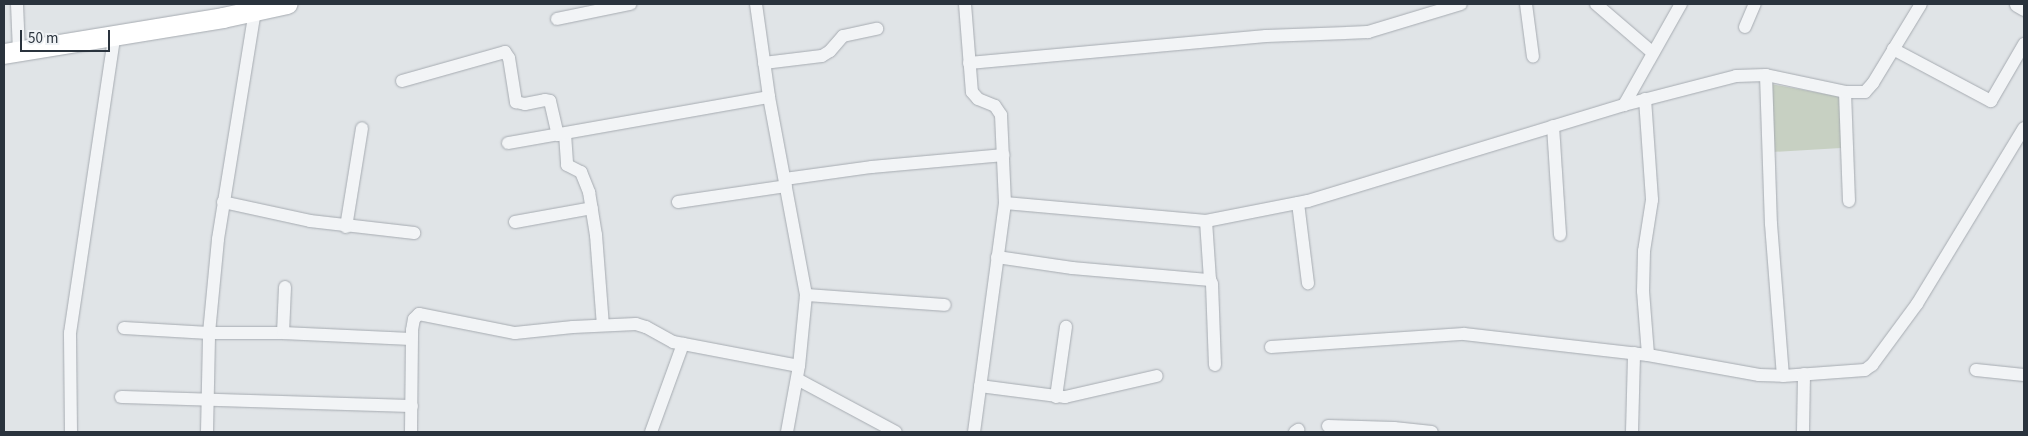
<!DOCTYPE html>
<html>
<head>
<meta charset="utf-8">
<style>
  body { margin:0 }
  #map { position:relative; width:2028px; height:436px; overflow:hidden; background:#e0e4e7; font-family:"Source Sans 3",sans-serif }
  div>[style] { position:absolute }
  .green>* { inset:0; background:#c7d0c2 }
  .roads { filter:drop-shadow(0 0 1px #a6abb1) drop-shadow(0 0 1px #a6abb1) }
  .minor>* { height:12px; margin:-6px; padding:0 6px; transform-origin:6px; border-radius:6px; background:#f2f4f6 }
  .tertiary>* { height:15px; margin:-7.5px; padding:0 7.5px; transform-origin:7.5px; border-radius:7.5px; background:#f2f4f6 }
  .trunk>* { height:20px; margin:-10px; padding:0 10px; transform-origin:10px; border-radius:10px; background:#fff }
  span { translate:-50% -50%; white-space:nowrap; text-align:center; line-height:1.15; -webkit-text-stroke:4px #eff2f5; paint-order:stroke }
  .frame { position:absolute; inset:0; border:5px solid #2a333d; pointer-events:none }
  .scale { position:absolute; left:20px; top:30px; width:90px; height:22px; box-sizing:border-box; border:2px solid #2a333d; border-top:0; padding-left:6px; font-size:15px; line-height:18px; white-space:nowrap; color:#2a333d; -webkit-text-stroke:4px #eff2f5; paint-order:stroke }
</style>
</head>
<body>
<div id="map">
  <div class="green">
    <div style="clip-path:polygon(1771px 84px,1841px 97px,1841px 148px,1772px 152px)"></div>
  </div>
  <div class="roads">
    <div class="minor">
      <div style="left:17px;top:4px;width:47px;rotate:87.6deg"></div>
      <div style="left:756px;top:4px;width:94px;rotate:82deg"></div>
      <div style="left:769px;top:97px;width:201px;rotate:79.4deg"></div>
      <div style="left:806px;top:295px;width:71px;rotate:95.6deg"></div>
      <div style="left:799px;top:366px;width:67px;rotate:100.3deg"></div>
      <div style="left:965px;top:4px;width:88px;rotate:85.5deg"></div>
      <div style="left:972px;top:92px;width:9px;rotate:49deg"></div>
      <div style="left:978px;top:99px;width:18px;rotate:22deg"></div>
      <div style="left:995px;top:106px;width:11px;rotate:56deg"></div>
      <div style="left:1001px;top:115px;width:88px;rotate:87.4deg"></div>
      <div style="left:1005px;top:203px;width:231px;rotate:97.7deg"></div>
      <div style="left:1526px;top:4px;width:53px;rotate:82.5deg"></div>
      <div style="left:1596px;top:4px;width:75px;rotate:40.7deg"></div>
      <div style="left:557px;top:19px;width:75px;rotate:-11.6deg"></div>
      <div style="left:1745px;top:27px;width:25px;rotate:-67deg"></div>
      <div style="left:1893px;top:49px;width:111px;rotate:28deg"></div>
      <div style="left:1991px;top:101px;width:66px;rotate:-59.9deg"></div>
      <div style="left:764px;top:63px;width:58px;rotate:-6.9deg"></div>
      <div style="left:822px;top:56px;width:9px;rotate:-32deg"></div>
      <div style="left:830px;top:51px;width:20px;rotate:-49deg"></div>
      <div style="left:843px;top:36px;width:35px;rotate:-12deg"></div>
      <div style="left:969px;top:63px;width:298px;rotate:-5.2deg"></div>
      <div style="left:1266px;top:36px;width:102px;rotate:-2.2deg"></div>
      <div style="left:1368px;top:32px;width:97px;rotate:-16.8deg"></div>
      <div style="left:1766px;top:75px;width:149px;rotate:88.1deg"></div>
      <div style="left:1771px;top:224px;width:152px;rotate:85.5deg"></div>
      <div style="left:402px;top:81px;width:107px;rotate:-15.7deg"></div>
      <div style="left:505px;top:52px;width:7px;rotate:56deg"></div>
      <div style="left:509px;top:58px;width:45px;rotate:81deg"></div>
      <div style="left:516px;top:102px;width:9px;rotate:13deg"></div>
      <div style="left:525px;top:104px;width:20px;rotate:-11deg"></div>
      <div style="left:545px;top:100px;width:5px;rotate:11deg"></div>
      <div style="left:550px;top:101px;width:35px;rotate:77deg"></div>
      <div style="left:1845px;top:92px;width:109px;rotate:87.9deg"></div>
      <div style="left:1645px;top:99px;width:101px;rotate:86deg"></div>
      <div style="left:1652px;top:200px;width:52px;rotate:98.9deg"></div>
      <div style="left:1644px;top:251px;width:40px;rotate:91.4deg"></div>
      <div style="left:1643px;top:291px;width:64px;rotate:85.5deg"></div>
      <div style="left:1624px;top:105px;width:116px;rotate:-60.6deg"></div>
      <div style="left:1553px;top:126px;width:109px;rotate:86.3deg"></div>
      <div style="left:565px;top:134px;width:31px;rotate:86deg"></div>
      <div style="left:567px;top:165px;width:16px;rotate:27deg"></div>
      <div style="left:581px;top:172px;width:22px;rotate:68deg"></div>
      <div style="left:589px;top:192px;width:44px;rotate:80.8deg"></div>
      <div style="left:596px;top:235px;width:90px;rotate:85.6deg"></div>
      <div style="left:508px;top:143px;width:265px;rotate:-10deg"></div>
      <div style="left:785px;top:179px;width:88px;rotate:-7.9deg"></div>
      <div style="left:872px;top:167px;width:132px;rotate:-5.2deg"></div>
      <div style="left:223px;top:202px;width:89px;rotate:12.3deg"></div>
      <div style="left:310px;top:221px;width:105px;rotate:6.6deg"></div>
      <div style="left:678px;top:202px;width:109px;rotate:-8.4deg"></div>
      <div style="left:1005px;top:203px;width:202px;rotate:5.1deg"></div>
      <div style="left:1206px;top:221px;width:104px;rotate:-11.1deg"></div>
      <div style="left:1308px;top:201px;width:330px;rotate:-16.9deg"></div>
      <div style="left:1624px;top:105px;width:116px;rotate:-14.5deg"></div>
      <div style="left:1736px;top:76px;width:30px;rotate:-2deg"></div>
      <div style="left:1766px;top:75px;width:81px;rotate:12.1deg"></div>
      <div style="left:1845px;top:92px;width:20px"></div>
      <div style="left:1865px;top:92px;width:12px;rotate:-48deg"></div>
      <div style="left:1873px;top:83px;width:92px;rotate:-58.7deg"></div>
      <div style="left:1298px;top:203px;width:81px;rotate:82.9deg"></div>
      <div style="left:1206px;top:221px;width:59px;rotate:86.1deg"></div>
      <div style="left:515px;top:222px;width:78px;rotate:-10.3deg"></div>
      <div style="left:346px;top:227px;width:100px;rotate:-80.8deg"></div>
      <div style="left:997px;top:257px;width:76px;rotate:8.3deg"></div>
      <div style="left:1072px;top:268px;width:139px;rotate:5deg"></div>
      <div style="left:1210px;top:280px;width:4px;rotate:63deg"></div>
      <div style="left:1212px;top:284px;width:81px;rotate:87.9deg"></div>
      <div style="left:806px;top:295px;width:139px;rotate:4.1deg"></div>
      <div style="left:124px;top:328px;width:85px;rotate:3.4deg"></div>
      <div style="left:209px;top:333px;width:74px"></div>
      <div style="left:283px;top:333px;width:128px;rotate:2.7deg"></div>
      <div style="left:283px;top:333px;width:46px;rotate:-87.5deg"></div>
      <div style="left:1271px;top:347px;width:193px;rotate:-3.9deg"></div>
      <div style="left:1464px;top:334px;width:185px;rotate:6.5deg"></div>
      <div style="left:1648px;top:355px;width:113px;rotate:10.2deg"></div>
      <div style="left:1759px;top:375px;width:24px;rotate:2deg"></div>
      <div style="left:1783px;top:376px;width:82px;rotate:-4.2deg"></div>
      <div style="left:1865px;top:370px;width:9px;rotate:-36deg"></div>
      <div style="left:1872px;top:365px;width:76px;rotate:-53.6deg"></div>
      <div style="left:1917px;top:304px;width:206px;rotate:-58.7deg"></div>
      <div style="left:1976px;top:370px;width:48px;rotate:5.9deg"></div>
      <div style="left:797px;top:379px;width:112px;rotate:28.2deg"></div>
      <div style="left:980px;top:386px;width:86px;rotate:7.4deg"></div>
      <div style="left:1065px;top:397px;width:94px;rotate:-12.9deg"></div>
      <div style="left:121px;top:397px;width:291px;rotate:1.8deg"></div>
      <div style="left:1056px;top:397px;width:71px;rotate:-81.9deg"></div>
      <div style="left:1328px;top:426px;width:66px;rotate:1.7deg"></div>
      <div style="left:1394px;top:428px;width:38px;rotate:6deg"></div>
      <div style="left:71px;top:432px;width:99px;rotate:-90.6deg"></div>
      <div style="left:70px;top:333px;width:299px;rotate:-81.5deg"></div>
      <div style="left:207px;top:432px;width:99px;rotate:-88.8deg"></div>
      <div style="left:209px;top:333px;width:94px;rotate:-84.5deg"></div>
      <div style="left:218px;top:239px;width:231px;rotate:-80.8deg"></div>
      <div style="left:411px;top:432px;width:102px;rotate:-89.4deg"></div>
      <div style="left:412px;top:330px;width:11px;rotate:-80deg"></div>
      <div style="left:414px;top:319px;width:7px;rotate:-45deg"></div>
      <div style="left:419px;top:314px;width:98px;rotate:11.2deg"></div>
      <div style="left:515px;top:333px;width:58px;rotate:-5.9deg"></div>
      <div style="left:573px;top:327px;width:63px;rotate:-2.7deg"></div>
      <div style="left:636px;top:324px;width:10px;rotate:17deg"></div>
      <div style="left:646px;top:327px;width:31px;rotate:29deg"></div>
      <div style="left:673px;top:342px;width:128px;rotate:10.8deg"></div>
      <div style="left:651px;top:432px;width:94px;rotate:-70deg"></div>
      <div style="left:1295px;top:432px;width:4px;rotate:-34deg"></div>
      <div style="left:1632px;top:432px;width:79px;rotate:-88.5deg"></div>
      <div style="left:1803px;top:432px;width:58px;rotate:-89deg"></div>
    </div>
    <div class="tertiary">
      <div style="left:2017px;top:4px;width:8px;rotate:30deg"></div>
    </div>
    <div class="trunk">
      <div style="left:4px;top:54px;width:222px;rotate:-9.3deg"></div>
      <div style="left:223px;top:18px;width:66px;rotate:-12.2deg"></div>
    </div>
  </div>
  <div class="frame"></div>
  <div class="scale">50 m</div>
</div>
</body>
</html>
